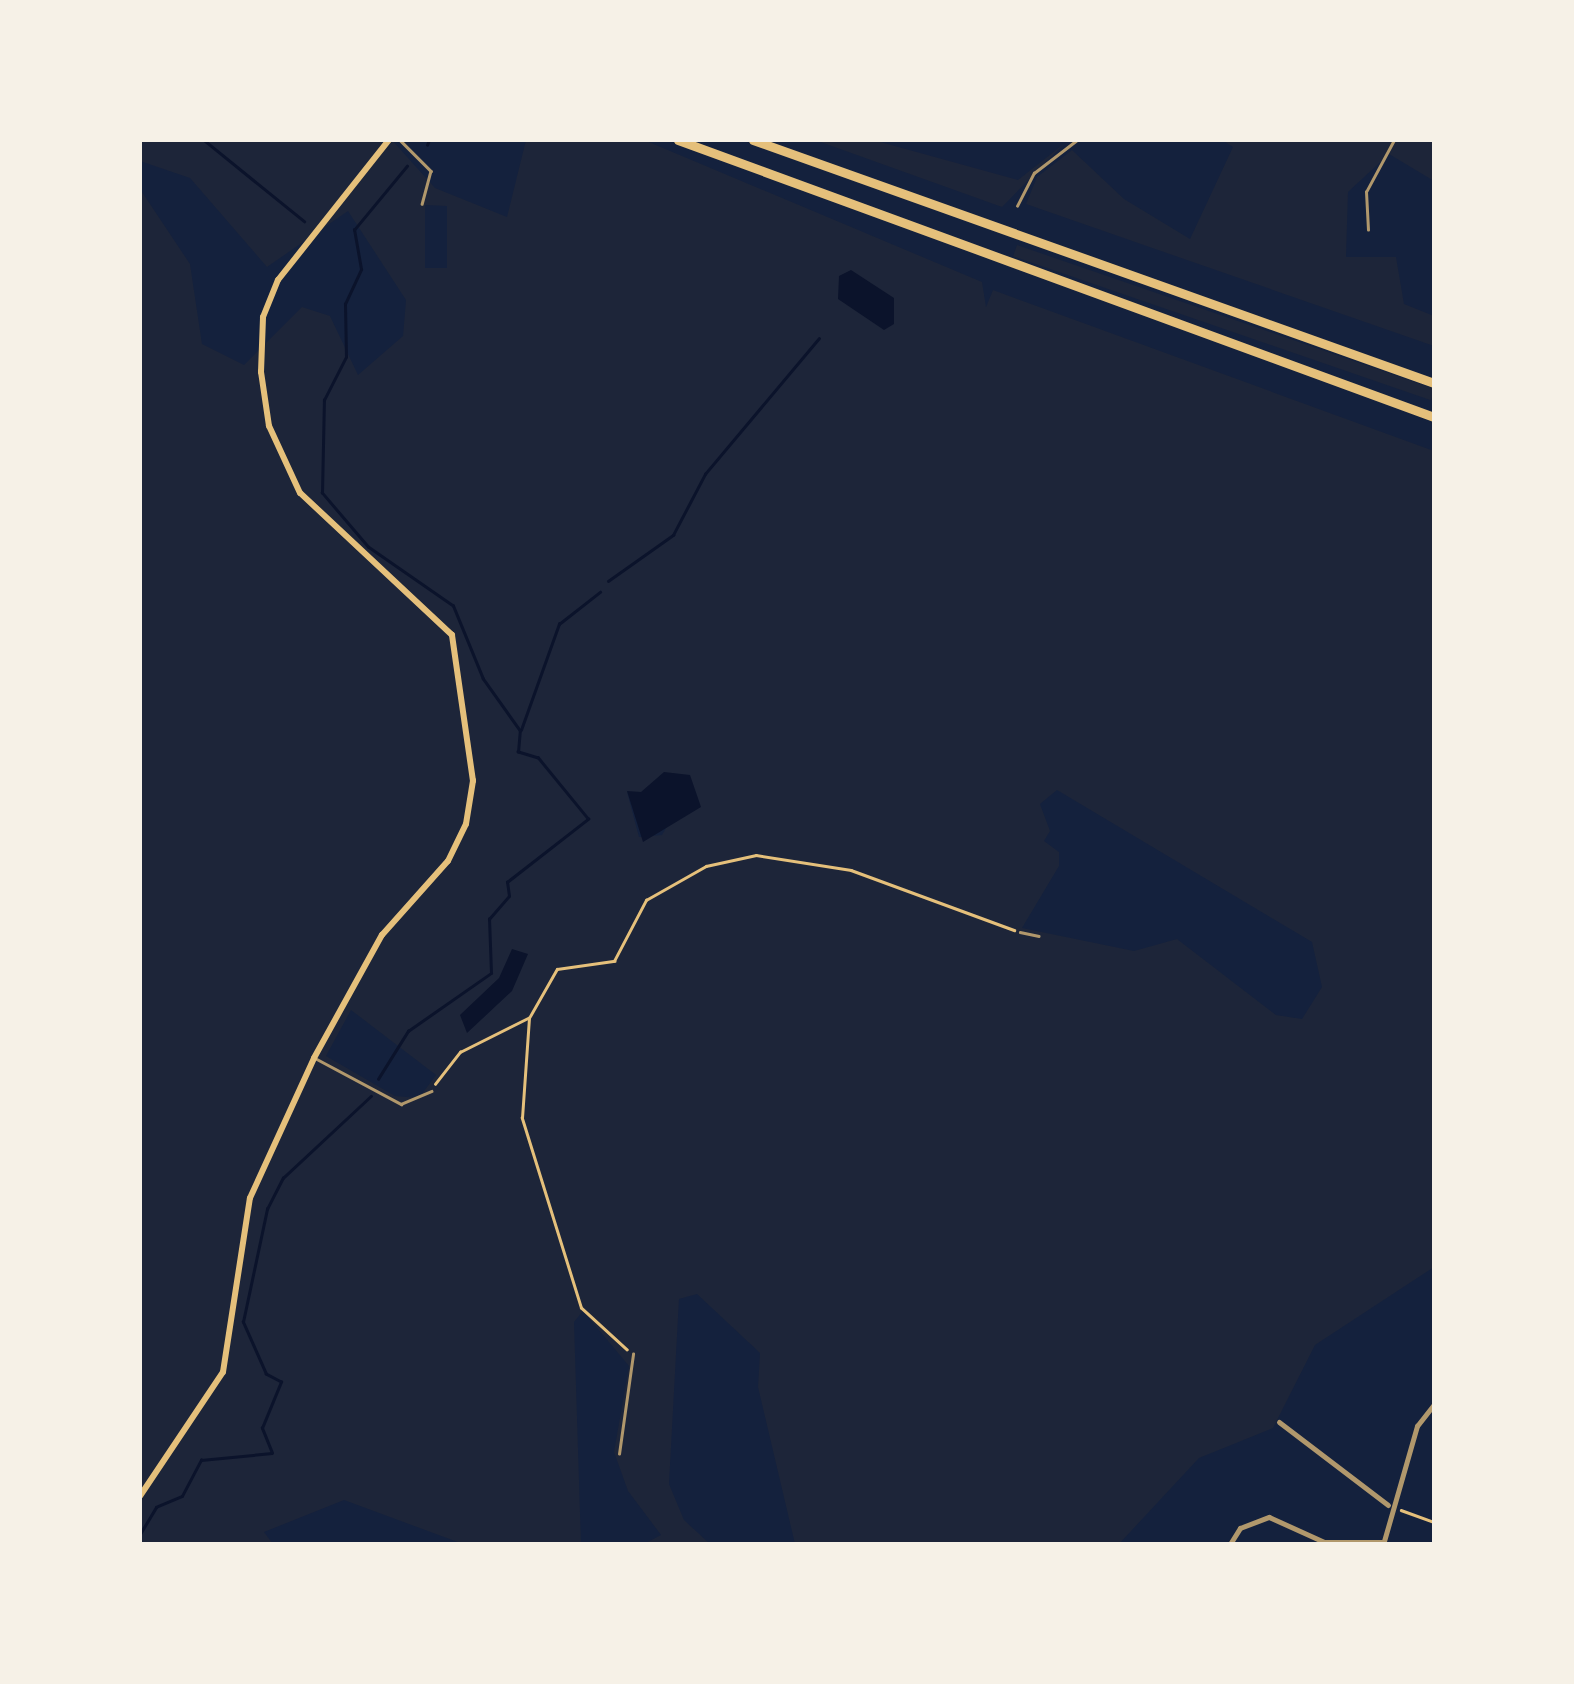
<!DOCTYPE html>
<html>
<head>
<meta charset="utf-8">
<style>
  body { margin:0 }
  #map { position:relative; width:1574px; height:1684px; overflow:hidden; background:#14213d; font-family:"PT Sans Narrow",sans-serif }
  div>[style] { position:absolute }
  .green>* { inset:0; background:#1d2539; transform-origin:0 0 }
  .water>* { inset:0; background:#0b132b }
  .stream>* { height:2.5px; margin:-1.25px; padding:0 1.25px; transform-origin:1.25px; border-radius:1.25px; background:#0b132b }
  .path>* { height:2.5px; margin:-1.25px; padding:0 1.25px; transform-origin:1.25px; border-radius:1.25px; background:#e5c07b }
  .service>* { height:2.5px; margin:-1.25px; padding:0 1.25px; transform-origin:1.25px; border-radius:1.25px; background:#b1986c }
  .minor>* { height:5px; margin:-2.5px; padding:0 2.5px; transform-origin:2.5px; border-radius:2.5px; background:#b1986c }
  .secondary>* { height:6px; margin:-3px; padding:0 3px; transform-origin:3px; border-radius:3px; background:#e5c07b }
  .motorway>* { height:9px; margin:-4.5px; padding:0 4.5px; transform-origin:4.5px; border-radius:4.5px; background:#e5c07b }
  span { translate:-50% -50%; white-space:nowrap; text-align:center; line-height:1.15; -webkit-text-stroke:10px #f6f1e7; paint-order:stroke }
  .frame { position:absolute; inset:0; border:142px solid #f6f1e7; pointer-events:none }
</style>
</head>
<body>
<div id="map">
  <div class="green">
    <div style="clip-path:polygon(evenodd,140px 140px,392px 140px,435px 188px,507px 217px,526px 140px,644px 140px,982px 282px,986px 307px,993px 290px,1434px 451px,1434px 1267px,1315px 1345px,1273px 1428px,1199px 1458px,1119px 1544px,795px 1544px,758px 1387px,760px 1353px,697px 1294px,679px 1299px,669px 1484px,684px 1520px,710px 1544px,644px 1544px,661px 1535px,628px 1491px,614px 1452px,629px 1366px,583px 1311px,574px 1322px,581px 1544px,463px 1544px,344px 1500px,264px 1532px,273px 1544px,140px 1544px,140px 189px,190px 264px,202px 344px,244px 365px,302px 307px,330px 316px,358px 375px,403px 336px,406px 300px,348px 211px,267px 267px,190px 178px,140px 161px,140px 140px,425px 205px,447px 206px,447px 268px,425px 268px,425px 205px,140px 140px,1057px 790px,1312px 942px,1322px 987px,1302px 1019px,1276px 1015px,1177px 939px,1134px 951px,1022px 928px,1059px 866px,1059px 852px,1044px 841px,1050px 831px,1040px 804px,1057px 790px,140px 140px,627px 792px,673px 816px,662px 835px,639px 837px,627px 792px,140px 140px,351px 1010px,436px 1075px,419px 1098px,395px 1096px,326px 1056px,351px 1010px)"></div>
    <div style="clip-path:polygon(815px 140px,873px 140px,1018px 180px,1065px 143px,1002px 207px)"></div>
    <div style="clip-path:polygon(1222px 140px,1434px 140px,1434px 181px,1389px 154px,1348px 192px,1346px 257px,1396px 257px,1404px 304px,1434px 316px,1434px 346px,1026px 204px,1037px 177px,1072px 150px,1124px 199px,1190px 239px,1233px 147px)"></div>
    <div style="left:1017px;top:245px;width:442px;height:12px;rotate:19deg"></div>
  </div>
  <div class="water">
    <div style="clip-path:polygon(851px 270px,894px 298px,894px 324px,884px 330px,838px 299px,839px 276px)"></div>
    <div style="clip-path:polygon(664px 772px,690px 775px,701px 807px,643px 842px,627px 791px,641px 792px)"></div>
    <div style="clip-path:polygon(512px 949px,528px 954px,512px 991px,467px 1033px,460px 1015px,499px 978px)"></div>
  </div>
  <div class="stream">
    <div style="left:204px;top:140px;width:129px;rotate:39deg"></div>
    <div style="left:427px;top:145px;width:5px;rotate:-68deg"></div>
    <div style="left:608px;top:581px;width:80px;rotate:-35.3deg"></div>
    <div style="left:673px;top:535px;width:69px;rotate:-62.3deg"></div>
    <div style="left:705px;top:474px;width:177px;rotate:-50deg"></div>
    <div style="left:521px;top:730px;width:113px;rotate:-70.3deg"></div>
    <div style="left:559px;top:624px;width:52px;rotate:-38deg"></div>
    <div style="left:378px;top:1079px;width:57px;rotate:-58deg"></div>
    <div style="left:408px;top:1031px;width:101px;rotate:-34.9deg"></div>
    <div style="left:491px;top:973px;width:54px;rotate:-92.1deg"></div>
    <div style="left:489px;top:919px;width:30px;rotate:-49deg"></div>
    <div style="left:509px;top:896px;width:14px;rotate:-98deg"></div>
    <div style="left:507px;top:882px;width:103px;rotate:-37.9deg"></div>
    <div style="left:588px;top:819px;width:79px;rotate:-129.3deg"></div>
    <div style="left:538px;top:758px;width:21px;rotate:-163deg"></div>
    <div style="left:518px;top:752px;width:21px;rotate:-85deg"></div>
    <div style="left:520px;top:731px;width:64px;rotate:-125.4deg"></div>
    <div style="left:483px;top:679px;width:79px;rotate:-112.3deg"></div>
    <div style="left:453px;top:606px;width:103px;rotate:-145.2deg"></div>
    <div style="left:368px;top:547px;width:71px;rotate:-130.4deg"></div>
    <div style="left:322px;top:493px;width:93px;rotate:-88.8deg"></div>
    <div style="left:324px;top:400px;width:48px;rotate:-62.9deg"></div>
    <div style="left:346px;top:357px;width:53px;rotate:-91.1deg"></div>
    <div style="left:345px;top:304px;width:38px;rotate:-65deg"></div>
    <div style="left:361px;top:269px;width:40px;rotate:-100deg"></div>
    <div style="left:354px;top:230px;width:83px;rotate:-50.4deg"></div>
    <div style="left:140px;top:1534px;width:31px;rotate:-59deg"></div>
    <div style="left:156px;top:1507px;width:28px;rotate:-23deg"></div>
    <div style="left:182px;top:1496px;width:41px;rotate:-62.2deg"></div>
    <div style="left:201px;top:1460px;width:71px;rotate:-5.6deg"></div>
    <div style="left:272px;top:1453px;width:27px;rotate:-112deg"></div>
    <div style="left:262px;top:1428px;width:50px;rotate:-67.6deg"></div>
    <div style="left:281px;top:1382px;width:17px;rotate:-152deg"></div>
    <div style="left:266px;top:1374px;width:57px;rotate:-113.9deg"></div>
    <div style="left:243px;top:1322px;width:116px;rotate:-78deg"></div>
    <div style="left:267px;top:1209px;width:35px;rotate:-63deg"></div>
    <div style="left:283px;top:1178px;width:120px;rotate:-43deg"></div>
  </div>
  <div class="path">
    <div style="left:435px;top:1084px;width:41px;rotate:-52deg"></div>
    <div style="left:460px;top:1052px;width:76px;rotate:-26.6deg"></div>
    <div style="left:627px;top:1350px;width:62px;rotate:-137.6deg"></div>
    <div style="left:581px;top:1308px;width:199px;rotate:-107.3deg"></div>
    <div style="left:522px;top:1118px;width:100px;rotate:-86deg"></div>
    <div style="left:529px;top:1018px;width:56px;rotate:-60.3deg"></div>
    <div style="left:557px;top:969px;width:58px;rotate:-8deg"></div>
    <div style="left:614px;top:961px;width:69px;rotate:-62.3deg"></div>
    <div style="left:646px;top:900px;width:69px;rotate:-29.5deg"></div>
    <div style="left:706px;top:866px;width:51px;rotate:-12.4deg"></div>
    <div style="left:756px;top:855px;width:96px;rotate:9deg"></div>
    <div style="left:851px;top:870px;width:174px;rotate:20.2deg"></div>
    <div style="left:1401px;top:1510px;width:35px;rotate:20deg"></div>
  </div>
  <div class="service">
    <div style="left:400px;top:140px;width:44px;rotate:45deg"></div>
    <div style="left:431px;top:171px;width:34px;rotate:105deg"></div>
    <div style="left:1017px;top:206px;width:37px;rotate:-63deg"></div>
    <div style="left:1034px;top:173px;width:54px;rotate:-37.5deg"></div>
    <div style="left:1368px;top:230px;width:38px;rotate:-93deg"></div>
    <div style="left:1366px;top:192px;width:59px;rotate:-61.7deg"></div>
    <div style="left:1020px;top:932px;width:19px;rotate:12deg"></div>
    <div style="left:315px;top:1058px;width:98px;rotate:28.1deg"></div>
    <div style="left:401px;top:1104px;width:33px;rotate:-23deg"></div>
    <div style="left:619px;top:1454px;width:101px;rotate:-82deg"></div>
  </div>
  <div class="minor">
    <div style="left:1279px;top:1422px;width:137px;rotate:37.3deg"></div>
    <div style="left:1384px;top:1541px;width:120px;rotate:-74deg"></div>
    <div style="left:1417px;top:1426px;width:28px;rotate:-52deg"></div>
    <div style="left:1230px;top:1544px;width:19px;rotate:-58deg"></div>
    <div style="left:1240px;top:1528px;width:31px;rotate:-21deg"></div>
    <div style="left:1269px;top:1517px;width:60px;rotate:24.4deg"></div>
    <div style="left:1324px;top:1542px;width:60px"></div>
  </div>
  <div class="secondary">
    <div style="left:140px;top:1496px;width:149px;rotate:-56.2deg"></div>
    <div style="left:223px;top:1372px;width:176px;rotate:-81.2deg"></div>
    <div style="left:250px;top:1198px;width:154px;rotate:-65.4deg"></div>
    <div style="left:314px;top:1058px;width:141px;rotate:-61.1deg"></div>
    <div style="left:382px;top:935px;width:99px;rotate:-48.3deg"></div>
    <div style="left:448px;top:861px;width:41px;rotate:-64.1deg"></div>
    <div style="left:466px;top:824px;width:44px;rotate:-80.8deg"></div>
    <div style="left:473px;top:781px;width:148px;rotate:-98.2deg"></div>
    <div style="left:452px;top:635px;width:208px;rotate:-136.9deg"></div>
    <div style="left:300px;top:493px;width:74px;rotate:-114.8deg"></div>
    <div style="left:269px;top:426px;width:55px;rotate:-98.4deg"></div>
    <div style="left:261px;top:372px;width:55px;rotate:-87.9deg"></div>
    <div style="left:263px;top:317px;width:40px;rotate:-68deg"></div>
    <div style="left:278px;top:280px;width:179px;rotate:-51.6deg"></div>
  </div>
  <div class="motorway">
    <div style="left:678px;top:140px;width:805px;rotate:20.12deg"></div>
    <div style="left:753px;top:140px;width:723px;rotate:19.64deg"></div>
  </div>
  <div class="frame"></div>
</div>
</body>
</html>
